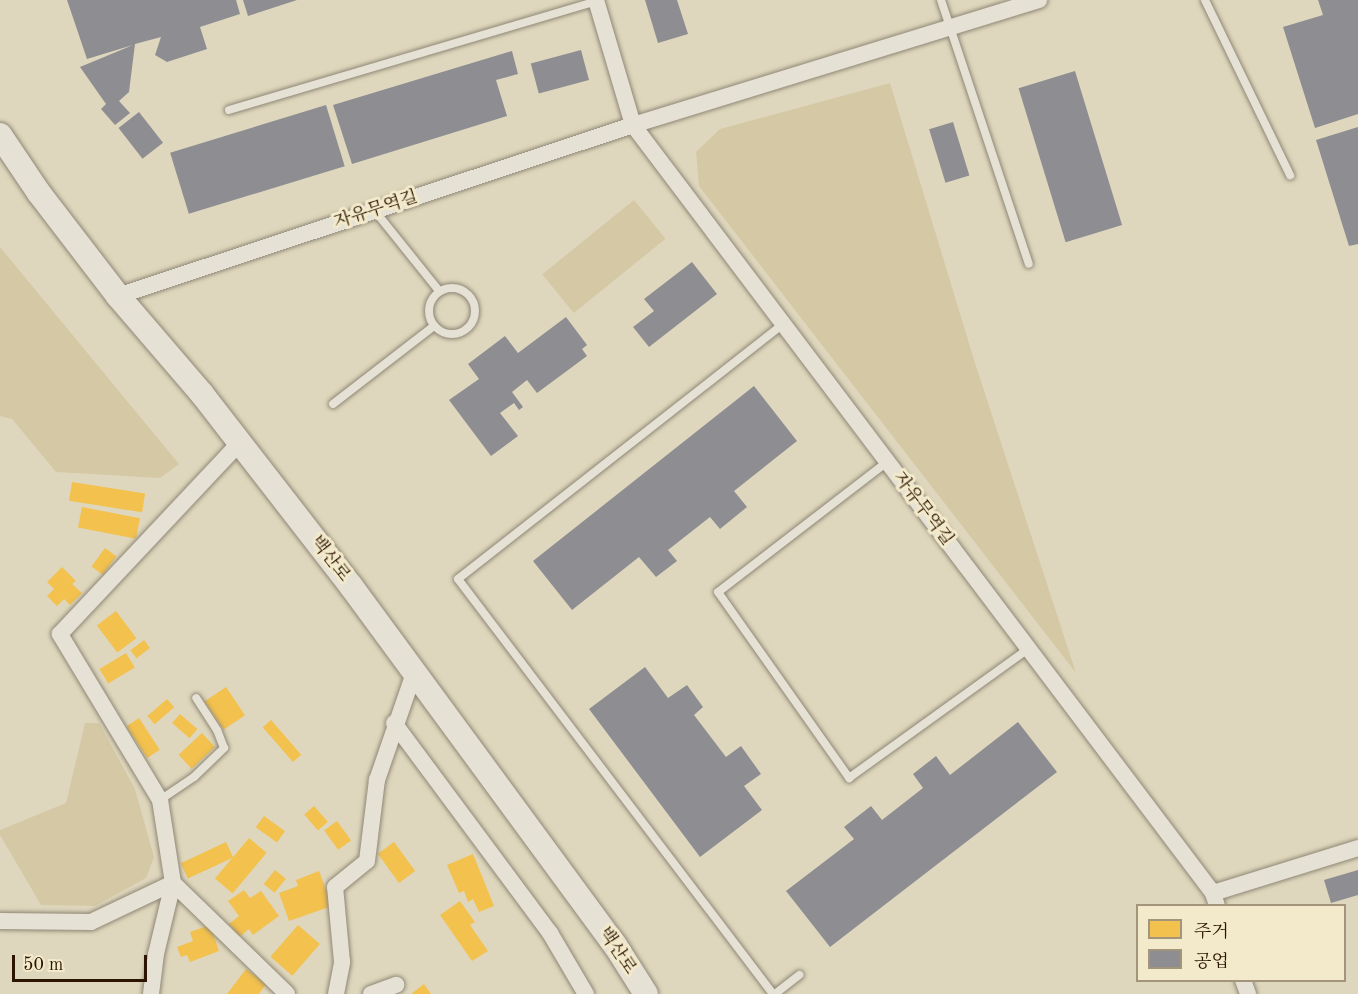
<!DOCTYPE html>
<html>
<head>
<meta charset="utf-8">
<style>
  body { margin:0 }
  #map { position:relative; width:1358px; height:994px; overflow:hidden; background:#dfd7bd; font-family:"Old Standard TT","Noto Serif KR",serif }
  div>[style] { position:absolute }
  .green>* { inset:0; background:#d5c8a5; transform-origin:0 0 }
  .homes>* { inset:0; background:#f2c14e; transform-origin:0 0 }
  .industry>* { inset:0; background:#8d8d92; transform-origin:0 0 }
  .roads { filter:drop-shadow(0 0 2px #8f8776) drop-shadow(0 0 2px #8f8776) }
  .lane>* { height:8px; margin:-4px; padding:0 4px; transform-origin:4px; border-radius:4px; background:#e5e1d4 }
  .lane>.ring { margin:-4px; padding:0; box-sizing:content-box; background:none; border:8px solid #e5e1d4; border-radius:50% }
  .street>* { height:16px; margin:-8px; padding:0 8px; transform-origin:8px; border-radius:8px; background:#e5e1d4 }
  .secondary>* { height:24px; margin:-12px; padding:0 12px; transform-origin:12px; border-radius:12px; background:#e5e1d4 }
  span { translate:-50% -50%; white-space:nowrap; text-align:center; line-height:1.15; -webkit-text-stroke:6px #f3eacb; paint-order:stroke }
  .street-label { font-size:18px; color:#2b1502 }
  .legend { position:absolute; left:1136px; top:904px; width:210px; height:78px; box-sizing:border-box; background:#f3eacb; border:2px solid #a3957b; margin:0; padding:8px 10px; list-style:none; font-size:18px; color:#2b1502 }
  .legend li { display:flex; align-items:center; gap:12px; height:30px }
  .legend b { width:30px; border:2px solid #a3957b }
  .scale { position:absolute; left:12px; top:955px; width:135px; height:27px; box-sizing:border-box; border:3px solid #2b1502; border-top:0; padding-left:8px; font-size:18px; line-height:21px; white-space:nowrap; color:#2b1502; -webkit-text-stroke:4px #f3eacb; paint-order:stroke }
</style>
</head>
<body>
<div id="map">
  <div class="green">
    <div style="clip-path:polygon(890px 83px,975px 363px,1076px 673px,699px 186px,696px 152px,720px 129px)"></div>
    <div style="left:634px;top:200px;width:50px;height:118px;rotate:51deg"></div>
    <div style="clip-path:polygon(0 247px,179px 464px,160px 478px,56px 472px,12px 419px,0 416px)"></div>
    <div style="clip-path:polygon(85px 723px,99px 723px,135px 789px,154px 857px,146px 878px,95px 906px,41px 905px,0 835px,0 830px,66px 803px)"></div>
  </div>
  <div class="homes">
    <div style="left:72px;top:482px;width:74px;height:19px;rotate:9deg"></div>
    <div style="left:82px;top:507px;width:59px;height:21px;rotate:11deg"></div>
    <div style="left:105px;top:548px;width:14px;height:23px;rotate:36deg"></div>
    <div style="clip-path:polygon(62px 567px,76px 581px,72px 584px,82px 593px,70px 605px,64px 599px,57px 606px,47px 596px,54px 589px,47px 582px)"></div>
    <div style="left:116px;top:611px;width:34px;height:24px;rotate:53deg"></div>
    <div style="left:144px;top:640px;width:10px;height:17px;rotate:53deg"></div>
    <div style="left:126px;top:653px;width:17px;height:31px;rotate:59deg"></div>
    <div style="left:226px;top:687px;width:34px;height:26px;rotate:56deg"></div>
    <div style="left:167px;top:699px;width:11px;height:26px;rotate:49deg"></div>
    <div style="left:180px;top:714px;width:23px;height:12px;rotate:41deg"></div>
    <div style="left:139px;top:718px;width:38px;height:15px;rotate:57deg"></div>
    <div style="left:271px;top:720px;width:46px;height:11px;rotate:49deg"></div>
    <div style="left:202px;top:733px;width:19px;height:32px;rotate:47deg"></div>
    <div style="left:314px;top:806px;width:21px;height:13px;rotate:49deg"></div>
    <div style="left:264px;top:816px;width:26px;height:14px;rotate:36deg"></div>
    <div style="left:337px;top:821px;width:24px;height:16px;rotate:54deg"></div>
    <div style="left:249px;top:838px;width:23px;height:53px;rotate:40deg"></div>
    <div style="left:226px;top:842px;width:17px;height:50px;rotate:65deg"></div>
    <div style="left:394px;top:842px;width:36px;height:20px;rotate:54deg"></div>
    <div style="clip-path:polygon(473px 854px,494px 906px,479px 912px,473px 899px,468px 902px,464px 891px,459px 893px,447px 865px)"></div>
    <div style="left:275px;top:870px;width:14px;height:18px;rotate:39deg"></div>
    <div style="clip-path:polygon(319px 871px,332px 906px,289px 921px,279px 893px,298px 886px,296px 880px)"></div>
    <div style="clip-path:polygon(244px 890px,250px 898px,261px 891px,279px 916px,253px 935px,249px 929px,239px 937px,229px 924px,239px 916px,228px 901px)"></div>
    <div style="clip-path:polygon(460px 901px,475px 922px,470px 925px,488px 951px,472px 961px,440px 915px)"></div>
    <div style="clip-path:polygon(210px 925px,219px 951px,190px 962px,187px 955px,181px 957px,177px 947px,193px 941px,190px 932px)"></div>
    <div style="left:298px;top:925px;width:29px;height:42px;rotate:41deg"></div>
    <div style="clip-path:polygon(246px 969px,266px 984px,259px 994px,227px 994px)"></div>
    <div style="clip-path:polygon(424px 984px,431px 994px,411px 994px)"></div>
  </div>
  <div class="industry">
    <div style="clip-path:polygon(67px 0,236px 0,240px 14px,200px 27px,207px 49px,167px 62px,155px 55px,161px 37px,135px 44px,129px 92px,119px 101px,130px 113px,115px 125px,101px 109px,106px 104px,80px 67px,133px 45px,87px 59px)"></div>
    <div style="clip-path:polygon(243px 0,297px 0,248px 16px)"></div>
    <div style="clip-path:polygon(645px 0,677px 0,688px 34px,658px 43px)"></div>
    <div style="clip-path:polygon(1318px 0,1358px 0,1358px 114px,1315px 128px,1283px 27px,1323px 15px)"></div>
    <div style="left:581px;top:50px;width:31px;height:52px;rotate:75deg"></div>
    <div style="clip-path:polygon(512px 51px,518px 74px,496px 80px,507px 116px,352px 164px,333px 105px)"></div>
    <div style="left:1075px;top:71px;width:161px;height:59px;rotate:73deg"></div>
    <div style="left:326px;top:105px;width:64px;height:163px;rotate:73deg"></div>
    <div style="left:139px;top:112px;width:39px;height:26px;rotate:52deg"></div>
    <div style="left:953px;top:122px;width:56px;height:25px;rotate:73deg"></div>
    <div style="clip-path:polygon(1358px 127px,1358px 244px,1349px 246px,1316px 140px)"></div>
    <div style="clip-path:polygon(692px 262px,717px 294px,649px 347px,633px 327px,654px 311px,644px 299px)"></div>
    <div style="clip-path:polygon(566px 317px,587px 345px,582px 349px,587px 356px,537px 393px,527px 380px,512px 392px,523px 407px,519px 410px,514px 403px,500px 413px,518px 436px,491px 456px,449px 400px,479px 379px,468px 364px,505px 336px,518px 353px)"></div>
    <div style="clip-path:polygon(754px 386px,797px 441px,734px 491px,747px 507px,720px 529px,710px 517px,668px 550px,677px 561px,656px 577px,639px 557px,572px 610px,533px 561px)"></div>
    <div style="clip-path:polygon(645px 667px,668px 698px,687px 685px,703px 707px,694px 715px,726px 757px,741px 746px,761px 774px,744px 786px,762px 810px,700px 857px,589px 709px)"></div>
    <div style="clip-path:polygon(1018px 722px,1057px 772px,830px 947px,786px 891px,854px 839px,844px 827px,871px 806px,882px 820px,923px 788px,913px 774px,936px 756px,950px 775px)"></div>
    <div style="clip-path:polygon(1358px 870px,1358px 895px,1331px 903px,1324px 880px)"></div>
  </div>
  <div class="roads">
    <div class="lane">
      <div style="left:941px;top:0;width:278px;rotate:71.6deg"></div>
      <div style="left:1205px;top:0;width:195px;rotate:64.1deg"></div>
      <div style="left:229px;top:110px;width:383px;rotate:-16.5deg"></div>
      <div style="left:375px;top:211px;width:102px;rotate:51.3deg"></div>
      <div class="ring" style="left:429px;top:288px;width:38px;height:38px"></div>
      <div style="left:333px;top:404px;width:128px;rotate:-37.7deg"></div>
      <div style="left:887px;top:462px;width:213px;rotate:142.4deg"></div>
      <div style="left:718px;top:592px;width:228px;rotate:54.8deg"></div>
      <div style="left:849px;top:778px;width:221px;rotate:-35.8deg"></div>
      <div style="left:160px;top:800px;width:41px;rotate:-34.1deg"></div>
      <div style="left:194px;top:777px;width:42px;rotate:-44deg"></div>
      <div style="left:224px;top:748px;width:19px;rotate:-111deg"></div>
      <div style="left:217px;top:730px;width:38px;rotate:-123deg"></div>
      <div style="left:773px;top:994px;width:521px;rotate:-127.2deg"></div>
      <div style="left:458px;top:579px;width:413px;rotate:-38.1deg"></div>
      <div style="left:775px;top:994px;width:31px;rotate:-38deg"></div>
    </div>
    <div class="street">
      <div style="left:596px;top:0;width:130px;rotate:73.5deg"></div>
      <div style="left:633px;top:125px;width:962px;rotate:52.94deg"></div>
      <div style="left:118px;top:296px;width:543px;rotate:-18.37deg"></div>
      <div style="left:633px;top:125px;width:425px;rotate:-17.1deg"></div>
      <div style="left:394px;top:723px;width:262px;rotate:53.4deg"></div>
      <div style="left:550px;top:933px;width:71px;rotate:59.5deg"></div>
      <div style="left:1217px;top:906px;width:14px;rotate:-107deg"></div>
      <div style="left:1213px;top:893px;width:152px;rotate:-17.2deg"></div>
      <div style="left:0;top:921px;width:91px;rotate:0.6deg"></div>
      <div style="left:91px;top:922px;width:91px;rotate:-25.4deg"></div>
      <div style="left:173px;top:883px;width:159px;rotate:44.2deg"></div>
      <div style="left:1243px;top:980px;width:15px;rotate:70deg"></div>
      <div style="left:151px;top:994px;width:40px;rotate:-82.9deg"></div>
      <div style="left:156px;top:954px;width:73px;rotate:-76.5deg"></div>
      <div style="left:173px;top:883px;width:84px;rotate:-98.9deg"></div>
      <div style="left:160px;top:800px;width:194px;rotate:-121.1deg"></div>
      <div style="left:60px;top:634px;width:263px;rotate:-46.8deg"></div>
      <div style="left:336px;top:994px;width:33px;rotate:-79deg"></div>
      <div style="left:342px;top:962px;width:75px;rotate:-95.3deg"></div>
      <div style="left:335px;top:887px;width:41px;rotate:-39.1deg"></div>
      <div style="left:367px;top:861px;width:82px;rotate:-83deg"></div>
      <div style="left:377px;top:780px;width:113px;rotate:-70.9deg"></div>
      <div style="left:371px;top:994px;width:27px;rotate:-20deg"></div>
    </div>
    <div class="secondary">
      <div style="left:0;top:135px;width:70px;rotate:56.1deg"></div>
      <div style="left:39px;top:193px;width:130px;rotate:52.5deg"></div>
      <div style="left:118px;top:296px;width:129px;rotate:49.4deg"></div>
      <div style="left:202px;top:394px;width:243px;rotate:52.2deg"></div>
      <div style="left:351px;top:586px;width:446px;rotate:53.7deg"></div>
      <div style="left:615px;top:945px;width:58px;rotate:57.7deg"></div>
    </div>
  </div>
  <div class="street-label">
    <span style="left:376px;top:210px;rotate:-18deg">자유무역길</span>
    <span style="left:923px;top:509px;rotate:53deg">자유무역길</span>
    <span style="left:330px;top:559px;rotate:52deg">백산로</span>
    <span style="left:617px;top:951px;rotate:56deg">백산로</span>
  </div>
  <ul class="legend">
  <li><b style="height:16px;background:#f2c14e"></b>주거</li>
  <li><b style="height:16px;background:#8d8d92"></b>공업</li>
  </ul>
  <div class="scale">50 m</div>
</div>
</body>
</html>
